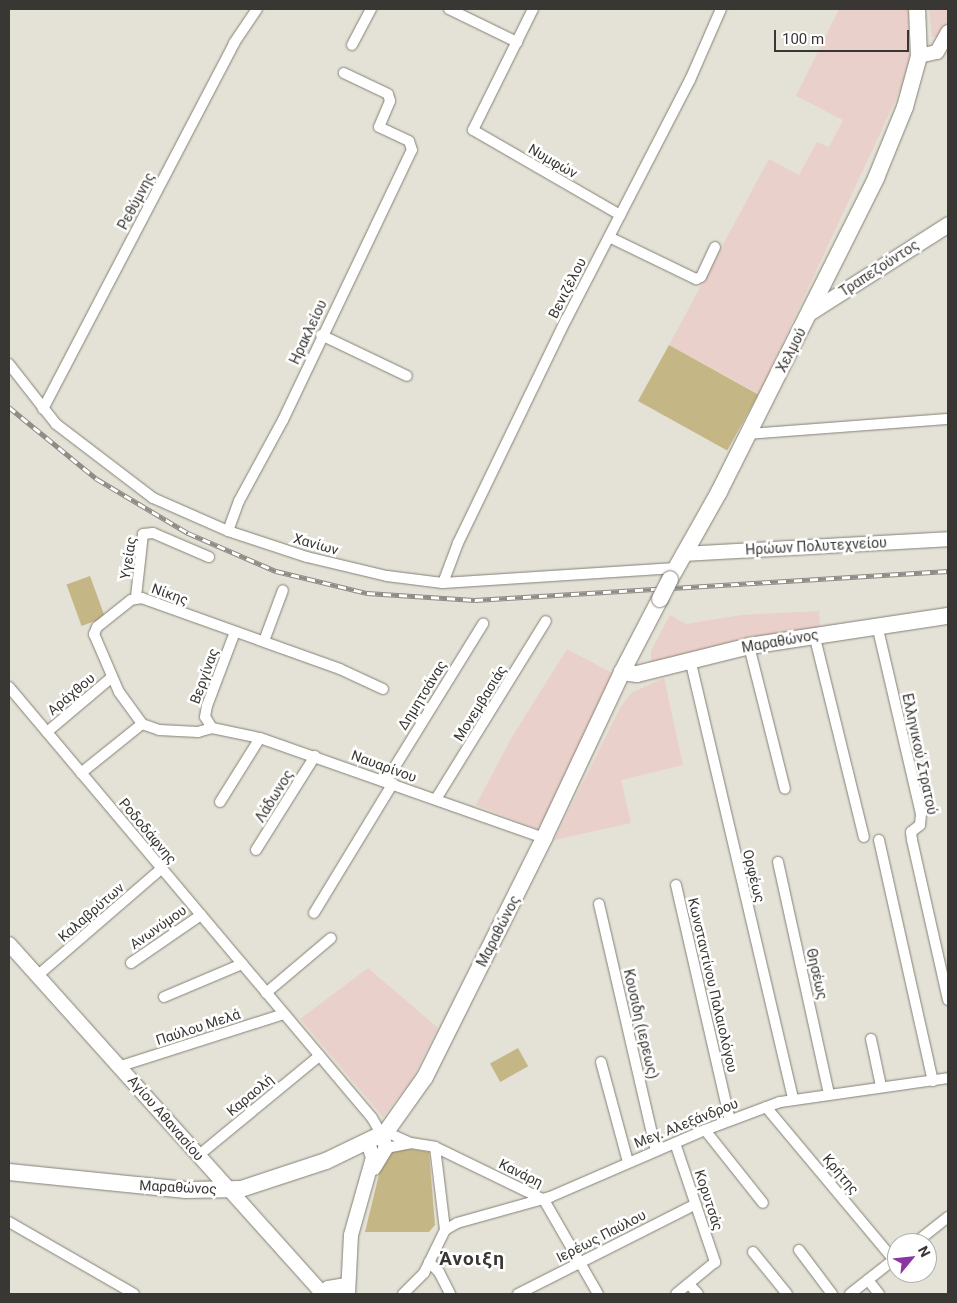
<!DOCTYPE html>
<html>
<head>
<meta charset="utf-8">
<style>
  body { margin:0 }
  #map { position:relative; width:957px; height:1303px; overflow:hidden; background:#e4e1d6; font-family:Roboto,sans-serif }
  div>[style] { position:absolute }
  .commercial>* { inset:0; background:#ead0ca }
  .green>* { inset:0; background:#c5b785; transform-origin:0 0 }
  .roads { filter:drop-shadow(0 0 1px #848177) drop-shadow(0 0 1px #848177) }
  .minor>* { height:10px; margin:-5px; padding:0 5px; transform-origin:5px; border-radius:5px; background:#fff }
  .tertiary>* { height:14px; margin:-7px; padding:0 7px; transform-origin:7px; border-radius:7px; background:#fff }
  .secondary>* { height:15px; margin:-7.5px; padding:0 7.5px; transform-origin:7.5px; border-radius:7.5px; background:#fff }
  .primary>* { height:16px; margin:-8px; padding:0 8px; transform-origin:8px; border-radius:8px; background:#fff }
  .rail>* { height:4.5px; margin-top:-2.25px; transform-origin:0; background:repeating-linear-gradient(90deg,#fff 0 8px,#8e8c85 0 16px); box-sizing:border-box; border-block:1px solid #8e8c85 }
  .bridges { filter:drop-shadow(0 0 1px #848177) drop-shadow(0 0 1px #848177) }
  .primary-bridge>* { height:16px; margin:-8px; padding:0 8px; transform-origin:8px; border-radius:8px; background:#fff }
  span { translate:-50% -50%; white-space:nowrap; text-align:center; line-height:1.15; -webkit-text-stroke:5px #fff; paint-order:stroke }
  .street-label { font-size:14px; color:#383733 }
  .district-label { font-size:19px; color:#383733; font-weight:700; letter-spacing:1px }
  .frame { position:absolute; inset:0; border:10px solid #383733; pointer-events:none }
  .north { position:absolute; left:887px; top:1233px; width:50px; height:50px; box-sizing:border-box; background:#fff; border:1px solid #afafad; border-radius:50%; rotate:62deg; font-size:14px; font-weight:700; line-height:20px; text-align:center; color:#383733 }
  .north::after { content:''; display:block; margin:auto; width:18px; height:22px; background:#8c34a1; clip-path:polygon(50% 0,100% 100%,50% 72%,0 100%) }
  .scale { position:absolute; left:774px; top:30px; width:135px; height:22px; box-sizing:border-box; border:2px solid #383733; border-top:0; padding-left:6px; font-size:15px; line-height:18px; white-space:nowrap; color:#383733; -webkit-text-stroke:4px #fff; paint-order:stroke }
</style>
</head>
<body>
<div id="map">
  <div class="commercial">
    <div style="clip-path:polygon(839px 9px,909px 9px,910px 69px,759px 394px,669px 345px,769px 159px,799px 175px,817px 142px,829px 147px,843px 120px,796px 96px)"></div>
    <div style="clip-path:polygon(929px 9px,948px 9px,948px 21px,941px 38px,932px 37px)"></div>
    <div style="clip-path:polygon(819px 611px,820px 629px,651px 662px,651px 651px,670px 615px,686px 624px,741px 615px)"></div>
    <div style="clip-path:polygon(567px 649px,618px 676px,540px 830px,476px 805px,512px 737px)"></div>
    <div style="clip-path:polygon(664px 678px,683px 765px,621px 780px,631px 823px,554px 840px,620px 708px,631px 693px)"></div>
    <div style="clip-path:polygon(368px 968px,438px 1028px,411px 1081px,383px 1117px,300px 1019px)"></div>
  </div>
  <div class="green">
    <div style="left:669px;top:345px;width:102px;height:64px;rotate:29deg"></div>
    <div style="left:90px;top:576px;width:44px;height:25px;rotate:70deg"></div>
    <div style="left:518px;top:1048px;width:21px;height:32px;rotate:61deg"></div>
    <div style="clip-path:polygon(398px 1147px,429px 1152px,435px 1225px,429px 1232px,365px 1232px,382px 1162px,390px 1150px)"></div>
  </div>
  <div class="roads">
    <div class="minor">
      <div style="left:449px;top:9px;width:76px;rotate:25.9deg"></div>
      <div style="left:533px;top:9px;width:135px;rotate:116.4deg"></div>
      <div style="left:473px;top:130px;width:170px;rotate:30deg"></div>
      <div style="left:352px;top:45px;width:41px;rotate:-62.2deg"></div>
      <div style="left:609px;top:237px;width:97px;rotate:25.8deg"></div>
      <div style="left:696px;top:279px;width:5px;rotate:-22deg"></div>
      <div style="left:701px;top:277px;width:33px;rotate:-65deg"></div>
      <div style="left:321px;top:335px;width:95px;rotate:25.5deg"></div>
      <div style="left:9px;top:364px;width:76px;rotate:51.9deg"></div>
      <div style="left:56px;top:424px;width:122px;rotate:37.3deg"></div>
      <div style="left:153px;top:498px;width:82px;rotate:23.7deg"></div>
      <div style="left:228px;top:531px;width:83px;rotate:18.2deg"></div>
      <div style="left:307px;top:557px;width:82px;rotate:13.4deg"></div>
      <div style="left:387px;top:576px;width:56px;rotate:7.1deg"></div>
      <div style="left:443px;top:583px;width:233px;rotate:-3.7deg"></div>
      <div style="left:43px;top:409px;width:413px;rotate:-62.4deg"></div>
      <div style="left:234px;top:43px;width:41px;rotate:-55.9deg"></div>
      <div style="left:748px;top:434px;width:201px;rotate:-4.3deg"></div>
      <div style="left:228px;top:531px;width:32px;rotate:-70deg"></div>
      <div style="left:239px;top:501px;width:92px;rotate:-61.5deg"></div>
      <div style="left:283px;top:420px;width:299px;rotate:-64.5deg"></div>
      <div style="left:412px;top:150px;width:9px;rotate:-108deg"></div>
      <div style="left:409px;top:141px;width:33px;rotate:-155deg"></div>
      <div style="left:379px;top:127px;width:28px;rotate:-67deg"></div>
      <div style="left:390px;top:101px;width:7px;rotate:-106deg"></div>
      <div style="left:388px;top:94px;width:49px;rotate:-154.5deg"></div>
      <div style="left:443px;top:583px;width:43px;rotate:-69.4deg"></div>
      <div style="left:458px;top:543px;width:248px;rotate:-64.2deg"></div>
      <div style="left:566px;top:320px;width:270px;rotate:-62.7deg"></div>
      <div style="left:690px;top:80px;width:77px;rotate:-66.4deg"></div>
      <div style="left:136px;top:597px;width:63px;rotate:-83.7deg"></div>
      <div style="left:143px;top:534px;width:10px;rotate:-6deg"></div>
      <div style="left:153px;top:533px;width:61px;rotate:23.2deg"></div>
      <div style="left:877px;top:625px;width:194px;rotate:76.9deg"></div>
      <div style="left:921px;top:814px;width:11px;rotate:95deg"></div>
      <div style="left:920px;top:825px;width:11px;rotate:142deg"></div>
      <div style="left:911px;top:832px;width:8px;rotate:83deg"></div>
      <div style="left:912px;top:840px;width:164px;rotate:77.3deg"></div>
      <div style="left:814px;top:634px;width:209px;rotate:76.2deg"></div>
      <div style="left:264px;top:641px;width:54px;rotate:-69.6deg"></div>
      <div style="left:749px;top:646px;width:147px;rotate:75.9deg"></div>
      <div style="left:690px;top:659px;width:452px;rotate:76.8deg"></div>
      <div style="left:9px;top:687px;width:563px;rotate:49.89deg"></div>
      <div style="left:372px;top:1118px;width:20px;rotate:60deg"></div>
      <div style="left:383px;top:689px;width:47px;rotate:-155.1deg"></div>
      <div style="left:340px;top:669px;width:210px;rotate:-160.3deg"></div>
      <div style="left:142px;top:598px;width:11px;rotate:170deg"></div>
      <div style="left:131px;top:600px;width:43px;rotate:141.5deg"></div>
      <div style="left:97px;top:627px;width:8px;rotate:113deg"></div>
      <div style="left:94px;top:634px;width:63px;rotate:66.7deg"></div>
      <div style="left:119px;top:692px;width:39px;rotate:54deg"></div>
      <div style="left:142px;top:724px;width:18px;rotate:19deg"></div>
      <div style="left:159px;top:730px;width:39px;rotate:3deg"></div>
      <div style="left:198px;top:732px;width:15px;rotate:-16deg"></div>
      <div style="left:212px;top:728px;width:49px;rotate:11.8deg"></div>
      <div style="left:260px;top:738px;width:301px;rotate:19.4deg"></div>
      <div style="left:212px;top:728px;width:13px;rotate:-122deg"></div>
      <div style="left:205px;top:717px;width:11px;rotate:-80deg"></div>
      <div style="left:207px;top:706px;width:79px;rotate:-69.3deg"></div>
      <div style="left:47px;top:732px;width:85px;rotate:-40.2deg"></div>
      <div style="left:81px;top:773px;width:78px;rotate:-38.8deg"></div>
      <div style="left:386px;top:781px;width:185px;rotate:-58.3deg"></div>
      <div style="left:436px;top:799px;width:209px;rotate:-58.3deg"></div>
      <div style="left:220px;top:802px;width:75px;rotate:-58deg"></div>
      <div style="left:879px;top:840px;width:247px;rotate:77.4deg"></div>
      <div style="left:256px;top:850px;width:111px;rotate:-57.9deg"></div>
      <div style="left:778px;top:862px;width:237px;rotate:77.6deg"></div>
      <div style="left:676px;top:885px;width:241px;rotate:77.1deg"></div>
      <div style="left:599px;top:904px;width:253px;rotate:77deg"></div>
      <div style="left:314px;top:913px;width:152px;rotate:-58.7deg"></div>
      <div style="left:131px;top:963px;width:85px;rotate:-34.4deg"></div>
      <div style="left:37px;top:976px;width:165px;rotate:-40.8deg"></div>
      <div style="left:266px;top:993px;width:85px;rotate:-40.2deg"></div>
      <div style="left:164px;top:997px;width:85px;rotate:-22.9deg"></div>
      <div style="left:871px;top:1039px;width:48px;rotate:78deg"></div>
      <div style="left:601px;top:1062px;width:104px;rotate:74.9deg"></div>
      <div style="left:121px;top:1066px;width:171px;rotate:-17.7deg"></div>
      <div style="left:766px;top:1107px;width:199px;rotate:50.1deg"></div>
      <div style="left:705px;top:1130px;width:93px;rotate:51.5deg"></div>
      <div style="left:386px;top:1132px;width:27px;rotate:24deg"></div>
      <div style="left:411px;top:1143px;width:24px;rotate:9deg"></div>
      <div style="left:435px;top:1147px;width:121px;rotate:25.9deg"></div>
      <div style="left:544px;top:1200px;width:108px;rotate:60.1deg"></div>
      <div style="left:675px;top:1143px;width:126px;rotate:71.4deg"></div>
      <div style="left:715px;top:1262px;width:50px;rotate:140.6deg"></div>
      <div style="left:435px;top:1147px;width:84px;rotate:83.1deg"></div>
      <div style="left:386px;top:1148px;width:25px;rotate:-11deg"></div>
      <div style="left:199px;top:1155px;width:156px;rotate:-39.5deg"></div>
      <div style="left:9px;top:1222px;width:144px;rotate:29.9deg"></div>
      <div style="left:915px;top:1243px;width:42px;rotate:-38.2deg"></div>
      <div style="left:799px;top:1250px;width:55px;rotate:53.1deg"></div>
      <div style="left:753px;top:1252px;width:54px;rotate:51deg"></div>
      <div style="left:429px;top:1262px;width:14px;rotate:45deg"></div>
      <div style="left:439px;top:1272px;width:25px;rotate:63deg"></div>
      <div style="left:868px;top:1280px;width:18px;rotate:52deg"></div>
      <div style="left:689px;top:1284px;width:13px;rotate:48deg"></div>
      <div style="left:403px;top:1294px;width:30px;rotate:-45deg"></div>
      <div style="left:424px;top:1273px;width:48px;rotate:-64deg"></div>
      <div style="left:445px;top:1230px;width:14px;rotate:-30deg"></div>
      <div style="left:457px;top:1223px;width:97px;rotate:-15.6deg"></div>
      <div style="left:550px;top:1197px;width:169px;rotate:-23.4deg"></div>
      <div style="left:705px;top:1130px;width:80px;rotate:-20.5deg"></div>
      <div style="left:780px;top:1102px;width:170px;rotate:-8.1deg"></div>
      <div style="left:518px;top:1294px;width:199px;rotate:-26.8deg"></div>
      <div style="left:850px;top:1294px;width:60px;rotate:-38.2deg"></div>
    </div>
    <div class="tertiary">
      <div style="left:919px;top:56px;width:18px;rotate:-13deg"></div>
      <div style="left:937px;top:52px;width:23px;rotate:-61deg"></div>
      <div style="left:683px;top:554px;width:265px;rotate:-3.2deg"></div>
      <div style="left:9px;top:944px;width:467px;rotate:48.1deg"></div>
      <div style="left:374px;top:1168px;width:23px;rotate:-59deg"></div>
      <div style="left:386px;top:1148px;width:14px;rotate:-107deg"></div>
      <div style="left:322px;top:1294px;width:8px;rotate:-45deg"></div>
      <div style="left:328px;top:1288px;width:19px;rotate:-9deg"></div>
      <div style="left:348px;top:1294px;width:59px;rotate:-87.1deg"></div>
      <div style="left:351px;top:1235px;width:81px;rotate:-74.2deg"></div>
      <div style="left:373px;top:1157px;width:15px;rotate:-110deg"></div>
    </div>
    <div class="secondary">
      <div style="left:809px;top:313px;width:165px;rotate:-32.6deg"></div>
    </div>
    <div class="primary">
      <div style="left:670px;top:579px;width:100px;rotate:-60.6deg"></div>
      <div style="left:719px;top:492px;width:351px;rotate:-63.4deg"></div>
      <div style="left:876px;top:178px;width:77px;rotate:-67.8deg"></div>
      <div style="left:905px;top:107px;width:53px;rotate:-74.6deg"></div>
      <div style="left:919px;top:56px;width:47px;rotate:-92.4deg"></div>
      <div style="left:622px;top:672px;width:15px;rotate:8deg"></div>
      <div style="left:637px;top:674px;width:115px;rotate:-14deg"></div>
      <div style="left:749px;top:646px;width:201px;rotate:-8.6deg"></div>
      <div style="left:9px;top:1172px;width:178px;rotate:5.8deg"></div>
      <div style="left:186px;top:1190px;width:55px;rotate:-1deg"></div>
      <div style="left:241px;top:1189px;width:89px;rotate:-18.2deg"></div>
      <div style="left:326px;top:1161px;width:67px;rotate:-25.8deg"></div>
      <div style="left:386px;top:1132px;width:67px;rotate:-54.7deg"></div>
      <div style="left:425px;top:1077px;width:267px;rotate:-63.5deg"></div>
      <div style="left:544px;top:838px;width:183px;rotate:-64.8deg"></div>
      <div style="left:622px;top:672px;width:82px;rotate:-62.5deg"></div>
    </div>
  </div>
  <div class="rail">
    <div style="left:9px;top:407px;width:114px;rotate:39.3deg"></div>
    <div style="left:97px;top:479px;width:106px;rotate:30.7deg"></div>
    <div style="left:188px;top:533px;width:96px;rotate:23.4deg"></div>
    <div style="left:276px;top:571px;width:94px;rotate:13.6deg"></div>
    <div style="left:367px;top:593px;width:108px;rotate:3.7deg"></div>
    <div style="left:475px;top:600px;width:474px;rotate:-3.5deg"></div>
  </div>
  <div class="bridges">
    <div class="primary-bridge">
      <div style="left:660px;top:599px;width:22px;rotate:-63deg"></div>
    </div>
  </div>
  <div class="street-label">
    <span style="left:553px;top:161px;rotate:30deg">Νυμφών</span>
    <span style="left:136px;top:201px;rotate:-62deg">Ρεθύμνης</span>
    <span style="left:879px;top:268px;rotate:-33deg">Τραπεζούντος</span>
    <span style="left:567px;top:288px;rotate:-63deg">Βενιζέλου</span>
    <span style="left:308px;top:332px;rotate:-65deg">Ηρακλείου</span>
    <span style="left:791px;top:350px;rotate:-63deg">Χελμού</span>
    <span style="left:316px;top:544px;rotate:16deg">Χανίων</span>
    <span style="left:816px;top:546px;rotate:-3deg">Ηρώων Πολυτεχνείου</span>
    <span style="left:128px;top:558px;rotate:-81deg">Υγείας</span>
    <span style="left:170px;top:594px;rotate:20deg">Νίκης</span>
    <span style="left:780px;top:641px;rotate:-10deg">Μαραθώνος</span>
    <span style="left:204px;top:676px;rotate:-70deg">Βεργίνας</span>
    <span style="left:71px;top:694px;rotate:-40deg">Αράχθου</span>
    <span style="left:422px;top:695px;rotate:-58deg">Δημητσάνας</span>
    <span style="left:480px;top:703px;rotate:-58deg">Μονεμβασιάς</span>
    <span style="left:920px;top:754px;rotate:78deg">Ελληνικού Στρατού</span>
    <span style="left:384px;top:766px;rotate:20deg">Ναυαρίνου</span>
    <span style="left:274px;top:796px;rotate:-58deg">Λάδωνος</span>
    <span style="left:148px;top:831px;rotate:50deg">Ροδοδάφνης</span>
    <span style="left:754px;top:876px;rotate:76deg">Ορφέως</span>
    <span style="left:91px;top:912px;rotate:-41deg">Καλαβρύτων</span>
    <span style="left:158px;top:927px;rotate:-35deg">Ανωνύμου</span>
    <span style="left:498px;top:931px;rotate:-63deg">Μαραθώνος</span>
    <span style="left:817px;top:974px;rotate:77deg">Θησέως</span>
    <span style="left:713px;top:985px;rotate:77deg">Κωνσταντίνου Παλαιολόγου</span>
    <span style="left:641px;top:1024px;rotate:77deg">Κουσιδη (ιερεως)</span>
    <span style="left:198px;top:1027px;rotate:-18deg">Παύλου Μελά</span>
    <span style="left:250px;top:1095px;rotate:-40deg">Καραολή</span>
    <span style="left:166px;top:1118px;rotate:49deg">Αγίου Αθανασίου</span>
    <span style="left:686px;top:1123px;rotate:-22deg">Μεγ. Αλεξάνδρου</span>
    <span style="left:521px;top:1173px;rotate:26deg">Κανάρη</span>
    <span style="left:841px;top:1174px;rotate:50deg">Κρήτης</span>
    <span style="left:178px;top:1187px;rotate:3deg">Μαραθώνος</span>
    <span style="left:709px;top:1200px;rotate:72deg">Κορυτσάς</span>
    <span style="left:601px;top:1236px;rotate:-27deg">Ιερέως Παύλου</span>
  </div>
  <div class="district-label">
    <span style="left:472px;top:1259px">Άνοιξη</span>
  </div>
  <div class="frame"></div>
  <div class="north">N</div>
  <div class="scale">100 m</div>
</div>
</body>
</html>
